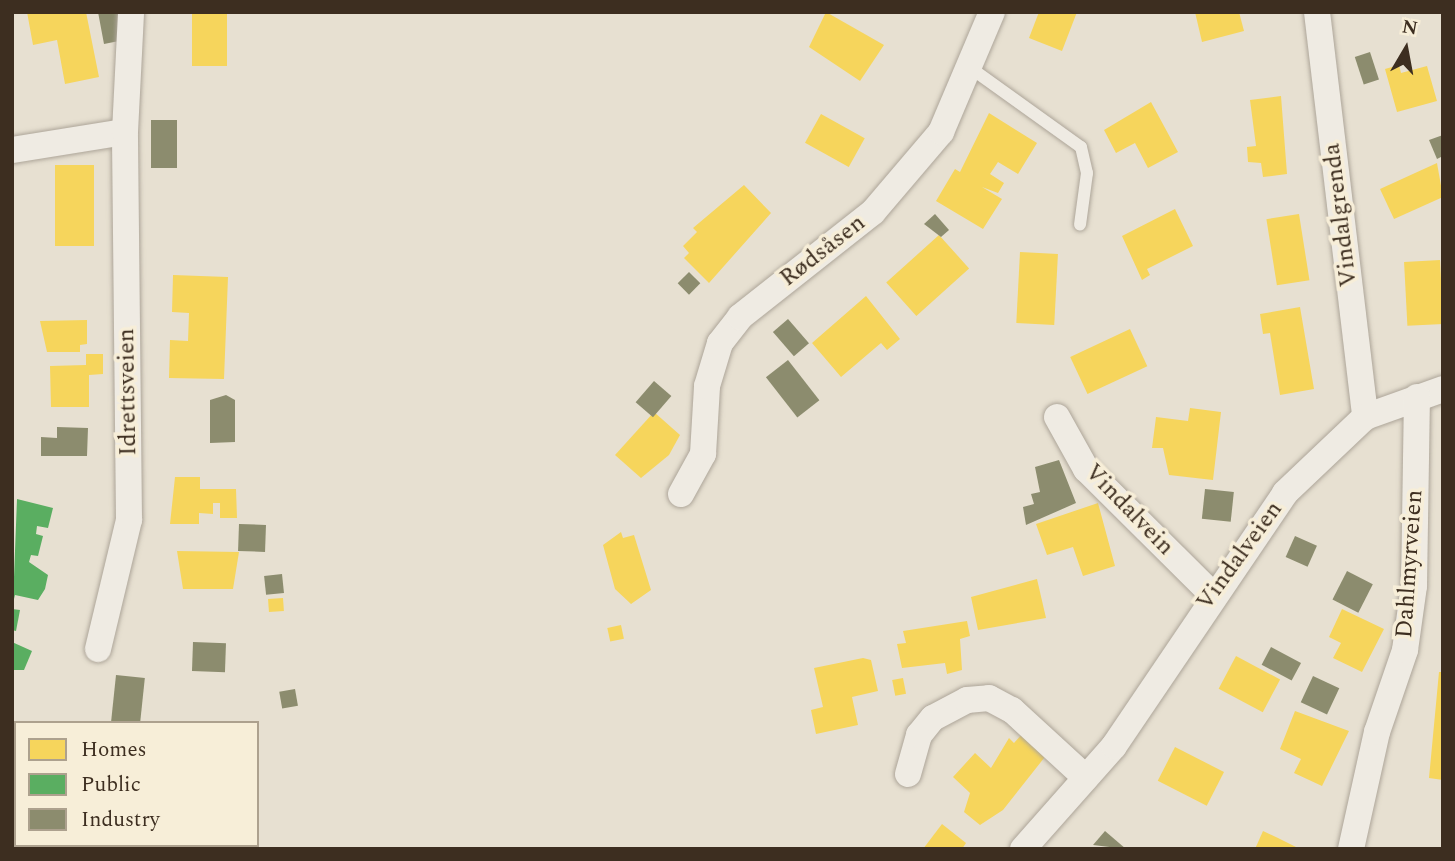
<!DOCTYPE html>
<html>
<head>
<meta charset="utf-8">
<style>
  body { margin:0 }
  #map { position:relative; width:1455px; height:861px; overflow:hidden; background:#e7e0d1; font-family:Spectral,serif }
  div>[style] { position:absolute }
  .homes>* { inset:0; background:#f6d55c; transform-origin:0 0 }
  .public>* { inset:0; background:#5aae61 }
  .industry>* { inset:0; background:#8c8c6e; transform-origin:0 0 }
  .roads { filter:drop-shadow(0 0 2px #ada599) drop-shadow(0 0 2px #ada599) }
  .service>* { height:12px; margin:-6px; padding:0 6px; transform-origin:6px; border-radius:6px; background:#efebe3 }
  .minor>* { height:26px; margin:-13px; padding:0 13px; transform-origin:13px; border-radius:13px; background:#efebe3 }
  span { translate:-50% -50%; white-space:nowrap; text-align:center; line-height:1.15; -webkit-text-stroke:7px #f7eed8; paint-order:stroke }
  .street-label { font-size:24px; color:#3d2e20 }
  .frame { position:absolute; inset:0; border:14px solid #3d2e20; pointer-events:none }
  .legend { position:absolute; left:14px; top:721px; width:245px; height:126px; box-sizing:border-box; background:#f7eed8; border:2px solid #ada18e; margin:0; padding:9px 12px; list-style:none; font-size:21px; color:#3d2e20 }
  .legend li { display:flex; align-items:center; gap:14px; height:35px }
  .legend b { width:35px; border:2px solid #ada18e }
  .north { position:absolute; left:1371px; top:14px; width:70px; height:70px; -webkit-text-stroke:5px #f7eed8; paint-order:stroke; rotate:10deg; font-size:19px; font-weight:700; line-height:28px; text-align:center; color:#3d2e20 }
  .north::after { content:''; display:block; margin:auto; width:24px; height:32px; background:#3d2e20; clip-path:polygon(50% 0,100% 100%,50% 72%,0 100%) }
</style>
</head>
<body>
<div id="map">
  <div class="homes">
    <div style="clip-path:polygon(27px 12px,86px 12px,99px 77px,65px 84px,57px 40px,33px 45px)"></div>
    <div style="left:192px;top:12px;width:35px;height:54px"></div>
    <div style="clip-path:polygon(826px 12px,884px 45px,860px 81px,809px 47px)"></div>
    <div style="clip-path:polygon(1039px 12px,1077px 12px,1062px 51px,1029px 38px)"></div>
    <div style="clip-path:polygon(1195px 12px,1239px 12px,1244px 31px,1202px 42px)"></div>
    <div style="clip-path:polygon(1399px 65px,1401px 73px,1427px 66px,1437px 101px,1397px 112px,1385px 69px)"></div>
    <div style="clip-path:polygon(1281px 96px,1287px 174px,1263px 177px,1261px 163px,1248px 162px,1247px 147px,1256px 146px,1250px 100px)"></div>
    <div style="clip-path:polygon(1151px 102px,1178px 152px,1148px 168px,1135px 143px,1116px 153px,1104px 130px)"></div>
    <div style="clip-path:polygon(989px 113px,1037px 143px,1018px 174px,998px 162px,990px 174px,1004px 183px,998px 193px,982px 187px,1002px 199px,983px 229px,936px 201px,955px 169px,960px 172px)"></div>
    <div style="left:821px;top:114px;width:50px;height:33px;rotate:29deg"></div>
    <div style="clip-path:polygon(1437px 163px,1443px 197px,1394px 219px,1380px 189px)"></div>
    <div style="left:55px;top:165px;width:39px;height:81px"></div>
    <div style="clip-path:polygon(744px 185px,771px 213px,709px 283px,684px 258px,689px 253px,683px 246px,697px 232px,693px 228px)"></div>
    <div style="clip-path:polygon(1175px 209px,1193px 246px,1147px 269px,1150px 275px,1142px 280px,1122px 236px)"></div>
    <div style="left:1299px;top:214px;width:67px;height:33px;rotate:81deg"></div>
    <div style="left:939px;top:235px;width:45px;height:71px;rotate:48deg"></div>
    <div style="left:1020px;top:252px;width:38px;height:71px;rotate:3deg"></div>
    <div style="left:1440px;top:260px;width:64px;height:36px;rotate:87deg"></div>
    <div style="clip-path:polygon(173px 275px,228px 277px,224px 379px,169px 378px,170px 340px,188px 341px,189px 313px,172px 312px)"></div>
    <div style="clip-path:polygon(866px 296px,900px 339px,887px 350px,881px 343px,841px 377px,812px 343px)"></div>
    <div style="clip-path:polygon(1300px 307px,1314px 389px,1280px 395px,1270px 333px,1263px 334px,1260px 314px)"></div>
    <div style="clip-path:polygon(87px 320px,87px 344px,80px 345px,80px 352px,47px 352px,40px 321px)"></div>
    <div style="left:1130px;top:329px;width:41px;height:66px;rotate:65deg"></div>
    <div style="clip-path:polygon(86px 354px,103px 354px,103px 374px,89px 375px,89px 407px,51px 407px,50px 366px,86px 365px)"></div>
    <div style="clip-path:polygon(1190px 408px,1221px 412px,1213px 480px,1169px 475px,1163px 448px,1152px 448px,1156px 417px,1188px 421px)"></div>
    <div style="clip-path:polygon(654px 412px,680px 435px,669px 455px,641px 478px,615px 455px)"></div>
    <div style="clip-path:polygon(175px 477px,200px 477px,200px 489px,236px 489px,237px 518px,220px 518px,220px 503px,213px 503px,213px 514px,199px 513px,199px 524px,170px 524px)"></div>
    <div style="clip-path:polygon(1098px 503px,1115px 566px,1083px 576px,1073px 547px,1047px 555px,1036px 524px)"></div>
    <div style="clip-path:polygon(621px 532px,623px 538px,634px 535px,651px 590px,631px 604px,615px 589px,603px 545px)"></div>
    <div style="clip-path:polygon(177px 551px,239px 552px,233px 589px,183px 589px)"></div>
    <div style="clip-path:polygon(1037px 579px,1046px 618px,978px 630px,971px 597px)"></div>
    <div style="left:283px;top:598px;width:13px;height:15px;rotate:86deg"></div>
    <div style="clip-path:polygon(1342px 609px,1384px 629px,1362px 672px,1333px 658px,1341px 643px,1329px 637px)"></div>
    <div style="clip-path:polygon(967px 621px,970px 636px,960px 639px,962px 670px,947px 674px,945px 663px,902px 668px,897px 644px,906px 643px,903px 631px)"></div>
    <div style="left:621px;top:625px;width:14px;height:14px;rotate:78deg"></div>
    <div style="left:1236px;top:656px;width:50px;height:37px;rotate:28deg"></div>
    <div style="clip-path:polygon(863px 658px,871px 660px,878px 691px,852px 697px,858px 725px,816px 734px,811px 710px,823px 707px,814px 668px)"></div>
    <div style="clip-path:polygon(1439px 672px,1443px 672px,1443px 780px,1429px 778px)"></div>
    <div style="left:903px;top:678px;width:16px;height:11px;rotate:79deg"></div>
    <div style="clip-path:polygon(1295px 711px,1349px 731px,1322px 786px,1294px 773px,1301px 759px,1280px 749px)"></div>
    <div style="clip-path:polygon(1024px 732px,1048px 753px,1003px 810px,980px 825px,964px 812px,970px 793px,953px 777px,975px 753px,991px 768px,1009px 738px,1014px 743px)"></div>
    <div style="left:1175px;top:747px;width:55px;height:38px;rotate:27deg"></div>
    <div style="clip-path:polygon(942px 824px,966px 843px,962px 849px,923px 849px)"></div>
    <div style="clip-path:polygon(1263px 831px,1278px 838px,1300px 849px,1255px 849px)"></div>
  </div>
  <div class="public">
    <div style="clip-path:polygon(17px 499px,53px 508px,48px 528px,37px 526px,36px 534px,43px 536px,38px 556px,31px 555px,29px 562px,48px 575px,45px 589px,38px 600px,15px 595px,13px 603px)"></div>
    <div style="clip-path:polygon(12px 609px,20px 610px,16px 631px,12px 630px)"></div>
    <div style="clip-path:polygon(12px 642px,32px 651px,24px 670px,12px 670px)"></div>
  </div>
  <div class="industry">
    <div style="clip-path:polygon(98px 12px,118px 12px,124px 40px,104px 44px)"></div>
    <div style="left:1370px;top:52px;width:29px;height:16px;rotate:72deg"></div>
    <div style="left:151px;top:120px;width:26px;height:48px"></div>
    <div style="clip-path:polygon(1443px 135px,1443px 156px,1437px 159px,1429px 140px)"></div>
    <div style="clip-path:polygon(935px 214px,949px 230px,941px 237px,924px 224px)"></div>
    <div style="left:689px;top:272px;width:16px;height:16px;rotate:45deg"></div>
    <div style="left:788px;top:319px;width:32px;height:20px;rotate:49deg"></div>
    <div style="left:788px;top:360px;width:51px;height:28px;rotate:52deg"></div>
    <div style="left:654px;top:381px;width:23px;height:28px;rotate:41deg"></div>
    <div style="clip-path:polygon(226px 395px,235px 400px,235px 442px,210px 443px,210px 400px)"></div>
    <div style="clip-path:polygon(57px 427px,88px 428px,87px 456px,41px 456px,41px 437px,57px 438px)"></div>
    <div style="clip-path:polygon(1059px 460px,1076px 503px,1026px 525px,1023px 507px,1034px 504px,1031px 494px,1040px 492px,1035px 467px)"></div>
    <div style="left:1205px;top:489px;width:29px;height:30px;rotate:6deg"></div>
    <div style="left:239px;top:524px;width:27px;height:27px;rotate:2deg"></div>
    <div style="left:1295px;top:536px;width:24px;height:23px;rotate:24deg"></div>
    <div style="left:1347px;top:571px;width:29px;height:32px;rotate:27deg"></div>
    <div style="left:282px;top:574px;width:19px;height:18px;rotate:84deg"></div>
    <div style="left:193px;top:642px;width:33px;height:29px;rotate:2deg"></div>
    <div style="left:1271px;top:647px;width:34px;height:20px;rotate:28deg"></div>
    <div style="left:116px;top:675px;width:29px;height:47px;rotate:6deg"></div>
    <div style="left:1313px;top:676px;width:29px;height:29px;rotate:25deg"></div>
    <div style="left:295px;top:689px;width:17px;height:16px;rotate:80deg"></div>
    <div style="clip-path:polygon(1105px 831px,1126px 849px,1093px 845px)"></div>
  </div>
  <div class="roads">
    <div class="service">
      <div style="left:972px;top:69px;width:134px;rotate:35.6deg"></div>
      <div style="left:1081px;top:147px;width:27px;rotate:77deg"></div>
      <div style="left:1087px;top:173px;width:52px;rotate:97.7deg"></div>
    </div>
    <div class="minor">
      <div style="left:1317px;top:12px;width:408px;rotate:83.2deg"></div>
      <div style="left:12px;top:150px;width:114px;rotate:-9.1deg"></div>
      <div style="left:1057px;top:417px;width:60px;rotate:60.9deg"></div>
      <div style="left:1086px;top:469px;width:177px;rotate:44.8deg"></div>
      <div style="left:681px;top:494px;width:46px;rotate:-61.2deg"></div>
      <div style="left:703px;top:454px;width:68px;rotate:-86.6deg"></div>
      <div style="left:707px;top:386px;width:45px;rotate:-73.2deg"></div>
      <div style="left:720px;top:343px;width:33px;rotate:-52deg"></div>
      <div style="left:740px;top:317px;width:169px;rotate:-38.3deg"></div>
      <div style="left:873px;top:212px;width:105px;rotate:-49.6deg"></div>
      <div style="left:941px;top:132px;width:130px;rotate:-67deg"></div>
      <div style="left:98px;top:649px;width:133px;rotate:-76.5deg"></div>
      <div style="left:129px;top:520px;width:388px;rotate:-90.6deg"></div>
      <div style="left:125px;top:132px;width:120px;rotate:-87.1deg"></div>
      <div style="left:908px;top:774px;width:41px;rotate:-74.2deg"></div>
      <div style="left:919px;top:735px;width:22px;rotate:-51deg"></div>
      <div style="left:933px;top:718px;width:38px;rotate:-28deg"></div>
      <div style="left:967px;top:700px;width:22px;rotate:-5deg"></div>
      <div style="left:989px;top:698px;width:26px;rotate:28deg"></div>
      <div style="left:1012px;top:710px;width:100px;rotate:42.6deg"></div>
      <div style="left:1023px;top:849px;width:137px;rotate:-48.5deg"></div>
      <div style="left:1114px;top:746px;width:305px;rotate:-55.9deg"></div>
      <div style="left:1285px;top:493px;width:110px;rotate:-43.5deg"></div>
      <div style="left:1365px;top:417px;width:83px;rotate:-19.7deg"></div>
      <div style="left:1351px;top:849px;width:120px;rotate:-77.5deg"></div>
      <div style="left:1377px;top:732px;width:87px;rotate:-71.1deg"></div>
      <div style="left:1405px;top:650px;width:65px;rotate:-82deg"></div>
      <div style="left:1414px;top:586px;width:189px;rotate:-89.1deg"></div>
    </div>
  </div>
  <div class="street-label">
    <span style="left:1341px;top:215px;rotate:-97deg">Vindalgrenda</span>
    <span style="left:823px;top:251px;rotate:-38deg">Rødsåsen</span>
    <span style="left:128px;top:392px;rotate:-91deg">Idrettsveien</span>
    <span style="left:1129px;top:510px;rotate:46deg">Vindalvein</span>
    <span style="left:1240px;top:556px;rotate:-54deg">Vindalveien</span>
    <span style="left:1410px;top:564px;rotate:-86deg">Dahlmyrveien</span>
  </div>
  <div class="frame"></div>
  <ul class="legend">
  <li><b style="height:19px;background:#f6d55c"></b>Homes</li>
  <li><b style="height:19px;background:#5aae61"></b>Public</li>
  <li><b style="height:19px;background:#8c8c6e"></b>Industry</li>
  </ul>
  <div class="north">N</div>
</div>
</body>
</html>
